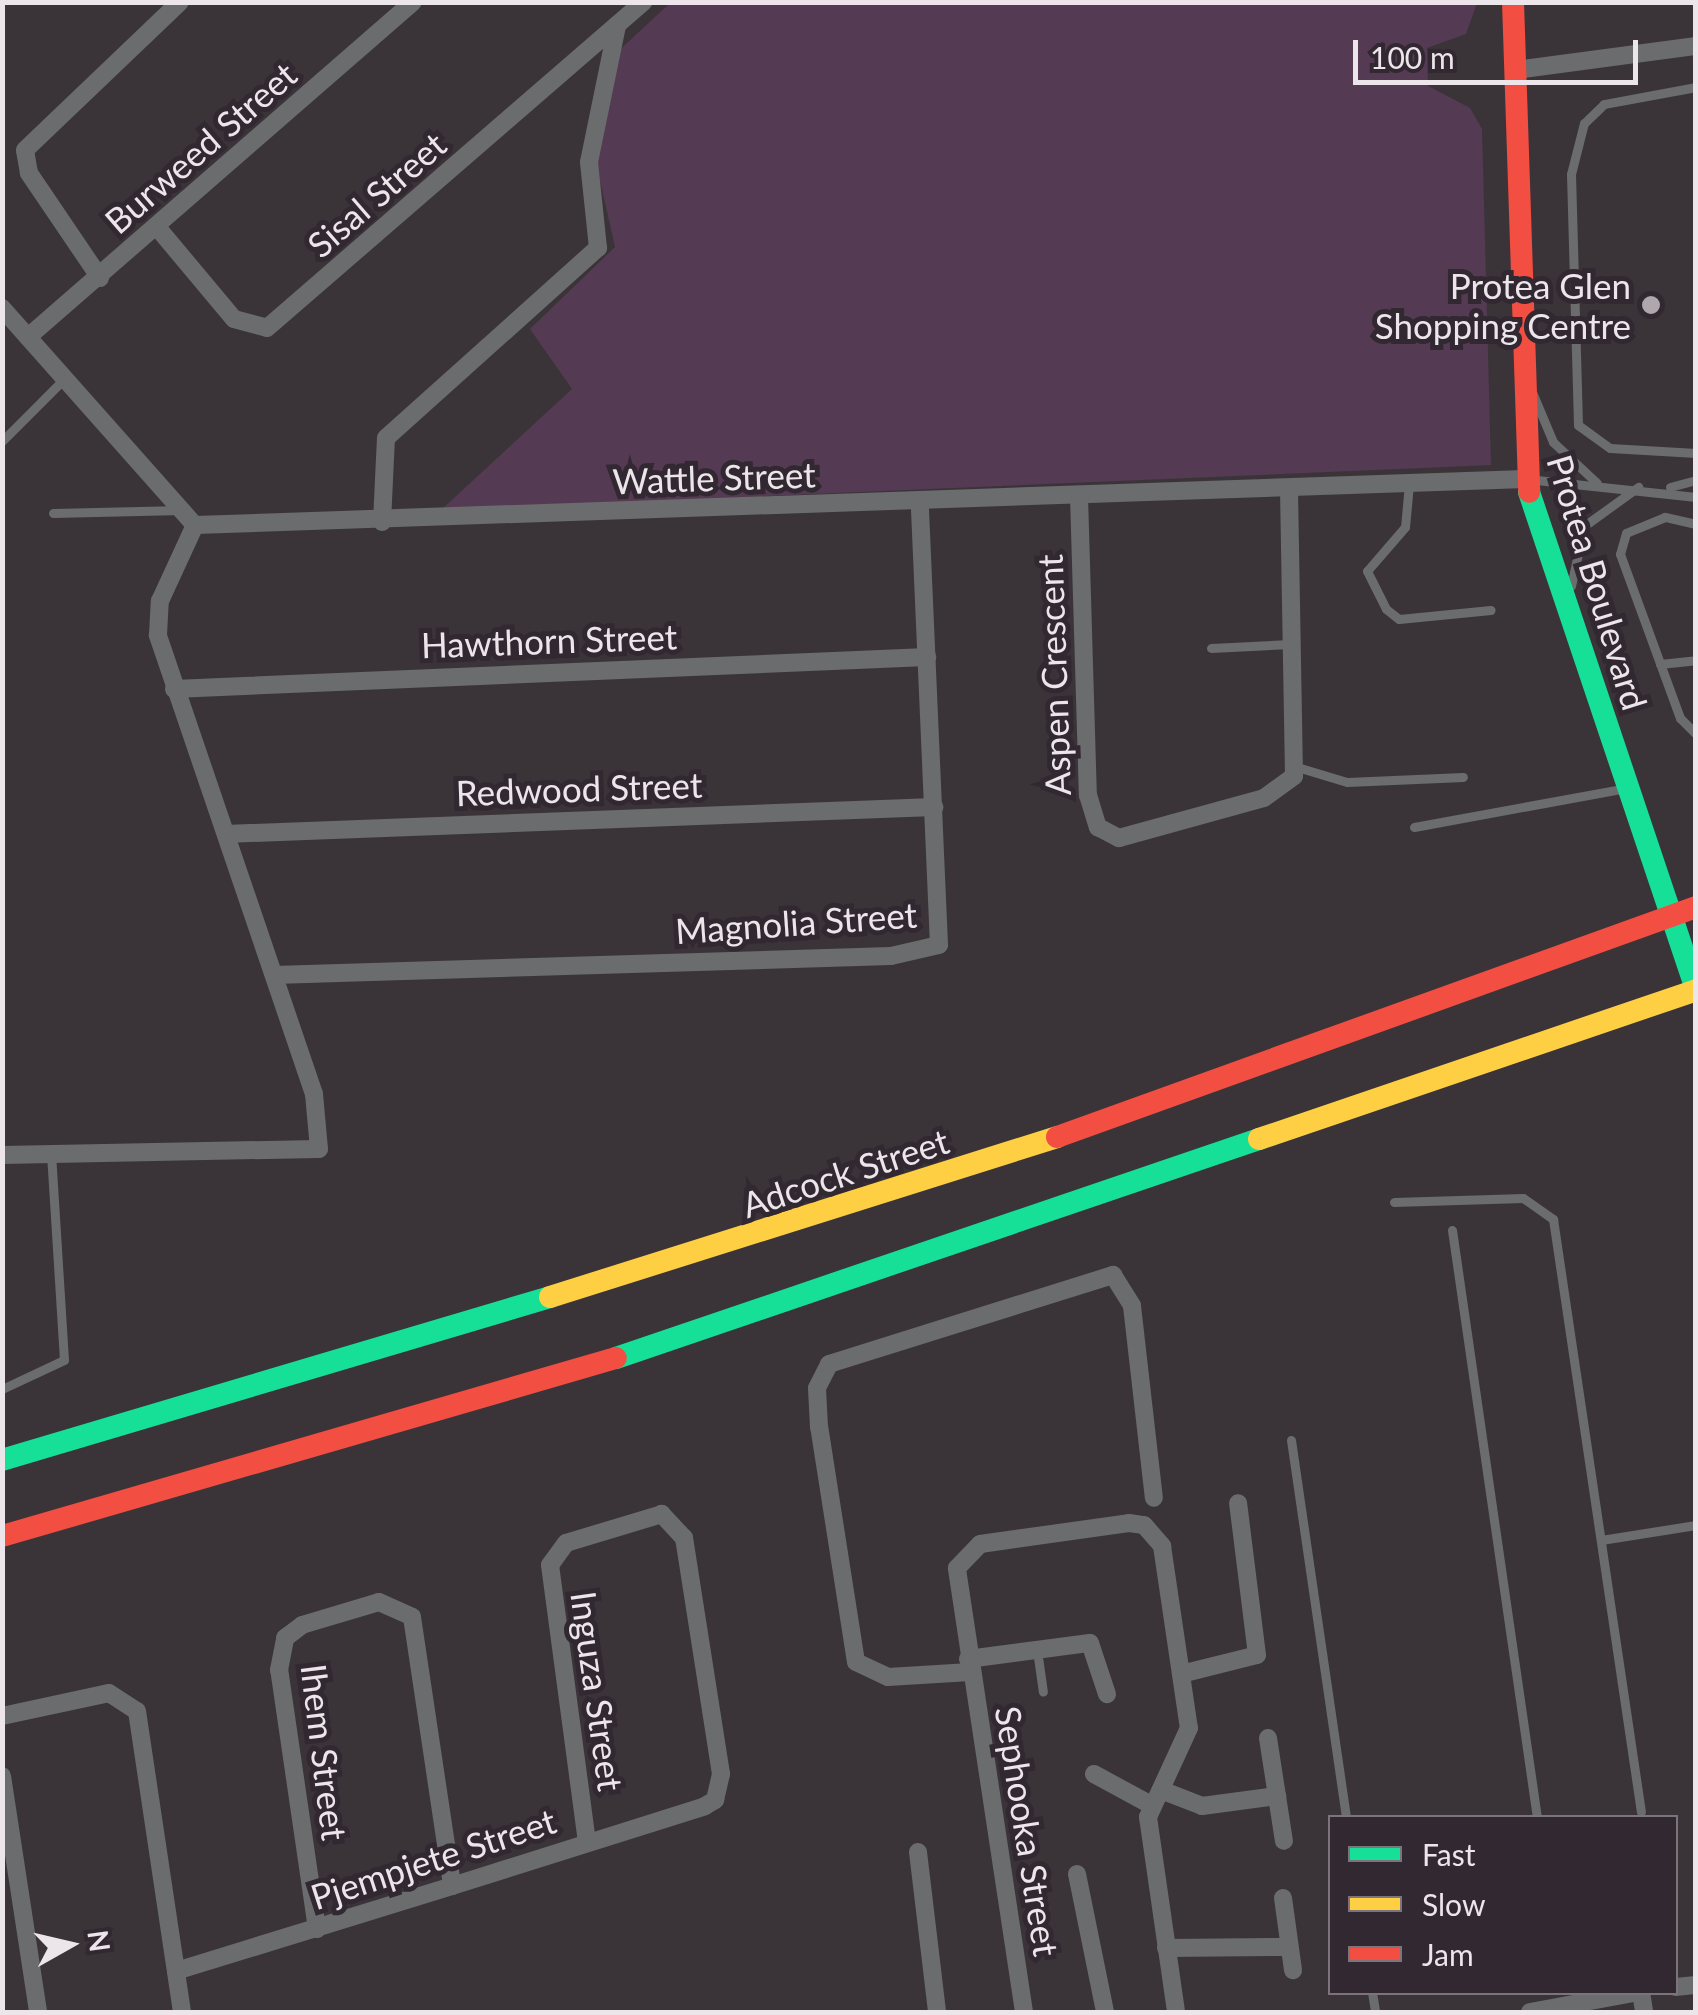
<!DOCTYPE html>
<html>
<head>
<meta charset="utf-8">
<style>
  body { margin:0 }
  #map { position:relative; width:1698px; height:2015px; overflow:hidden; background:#3a3439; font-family:Lato,sans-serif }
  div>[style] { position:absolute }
  .green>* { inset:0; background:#543a52 }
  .lane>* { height:9px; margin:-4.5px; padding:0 4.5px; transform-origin:4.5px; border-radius:4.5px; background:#6a6c6d }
  .street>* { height:18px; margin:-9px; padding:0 9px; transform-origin:9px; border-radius:9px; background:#6a6c6d }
  .fast>* { height:22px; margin:-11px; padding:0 11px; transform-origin:11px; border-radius:11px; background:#16e098 }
  .slow>* { height:22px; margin:-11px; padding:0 11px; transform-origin:11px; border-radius:11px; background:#ffcf43 }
  .jam>* { height:22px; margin:-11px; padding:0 11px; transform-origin:11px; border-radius:11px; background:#f24e42 }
  .dots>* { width:28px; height:28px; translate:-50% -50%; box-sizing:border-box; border:5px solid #322831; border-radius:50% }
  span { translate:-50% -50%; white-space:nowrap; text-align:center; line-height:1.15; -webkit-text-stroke:10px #322831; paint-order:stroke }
  .street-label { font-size:35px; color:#ece6eb }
  .poi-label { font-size:35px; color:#ece6eb }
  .right { translate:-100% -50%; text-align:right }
  .frame { position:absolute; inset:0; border:5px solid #ece6eb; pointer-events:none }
  .legend { position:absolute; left:1328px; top:1815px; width:350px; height:180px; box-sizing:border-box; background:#322831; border:2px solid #7c747b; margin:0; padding:12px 18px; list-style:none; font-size:30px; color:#ece6eb }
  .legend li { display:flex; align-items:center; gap:20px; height:50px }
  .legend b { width:50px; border:2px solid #7c747b }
  .north { position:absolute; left:20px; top:1895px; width:100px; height:100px; -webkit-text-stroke:8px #322831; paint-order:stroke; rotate:82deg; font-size:28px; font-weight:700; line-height:40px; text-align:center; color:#ece6eb }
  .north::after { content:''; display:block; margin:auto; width:35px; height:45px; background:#ece6eb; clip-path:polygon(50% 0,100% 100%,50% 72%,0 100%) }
  .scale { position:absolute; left:1353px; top:40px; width:285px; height:45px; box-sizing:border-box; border:5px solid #ece6eb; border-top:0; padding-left:12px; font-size:30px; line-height:35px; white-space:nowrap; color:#ece6eb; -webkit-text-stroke:8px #322831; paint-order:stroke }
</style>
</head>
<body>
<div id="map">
  <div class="green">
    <div style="clip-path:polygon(670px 3px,1477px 3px,1466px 34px,1427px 48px,1428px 86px,1470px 108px,1482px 129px,1491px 465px,441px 510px,572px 389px,530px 329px,615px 247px,594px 154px,612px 57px)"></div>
  </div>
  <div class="lane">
    <div style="left:1696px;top:87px;width:94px;rotate:169.5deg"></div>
    <div style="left:1604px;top:104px;width:28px;rotate:136deg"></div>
    <div style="left:1584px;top:123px;width:53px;rotate:104.3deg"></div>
    <div style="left:1571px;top:174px;width:251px;rotate:88.4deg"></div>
    <div style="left:1578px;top:425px;width:39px;rotate:36deg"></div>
    <div style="left:1610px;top:448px;width:86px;rotate:3.3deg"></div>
    <div style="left:1532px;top:392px;width:54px;rotate:67.2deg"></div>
    <div style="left:1553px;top:442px;width:60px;rotate:43deg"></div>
    <div style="left:2px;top:441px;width:88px;rotate:-45deg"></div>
    <div style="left:1527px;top:479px;width:170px;rotate:6.1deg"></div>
    <div style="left:1409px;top:484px;width:43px;rotate:95.3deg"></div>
    <div style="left:1405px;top:527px;width:58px;rotate:130.8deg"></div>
    <div style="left:1367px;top:571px;width:42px;rotate:63.4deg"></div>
    <div style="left:1386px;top:609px;width:16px;rotate:38deg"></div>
    <div style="left:1399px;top:619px;width:92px;rotate:-5.6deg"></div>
    <div style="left:1670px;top:487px;width:27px;rotate:-15deg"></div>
    <div style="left:53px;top:513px;width:129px;rotate:-1.3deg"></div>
    <div style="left:1696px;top:524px;width:32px;rotate:-167deg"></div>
    <div style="left:1665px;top:517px;width:42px;rotate:157.7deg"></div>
    <div style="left:1626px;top:533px;width:22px;rotate:106deg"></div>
    <div style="left:1620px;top:554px;width:175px;rotate:69.9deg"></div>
    <div style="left:1680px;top:718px;width:23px;rotate:45deg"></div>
    <div style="left:1571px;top:586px;width:61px;rotate:-77.8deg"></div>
    <div style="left:1584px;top:526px;width:67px;rotate:-35.8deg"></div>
    <div style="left:1211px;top:648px;width:79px;rotate:-2.9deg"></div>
    <div style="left:1660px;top:664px;width:36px;rotate:-6deg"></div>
    <div style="left:1297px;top:767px;width:52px;rotate:16.7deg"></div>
    <div style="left:1347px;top:782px;width:116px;rotate:-2.5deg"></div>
    <div style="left:1414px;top:827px;width:217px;rotate:-10.4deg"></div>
    <div style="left:1394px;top:1202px;width:129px;rotate:-1.8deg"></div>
    <div style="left:1523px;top:1198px;width:37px;rotate:35deg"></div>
    <div style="left:1553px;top:1219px;width:599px;rotate:81.56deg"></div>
    <div style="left:1452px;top:1230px;width:594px;rotate:81.77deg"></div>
    <div style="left:2px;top:1389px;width:68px;rotate:-25.1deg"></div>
    <div style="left:64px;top:1360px;width:206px;rotate:-93.6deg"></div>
    <div style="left:1291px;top:1440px;width:382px;rotate:81.7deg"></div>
    <div style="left:1601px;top:1540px;width:96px;rotate:-9deg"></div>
    <div style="left:1037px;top:1650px;width:42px;rotate:81.9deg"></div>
    <div style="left:1372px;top:1992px;width:20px;rotate:81deg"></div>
  </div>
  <div class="street">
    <div style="left:1516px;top:70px;width:182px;rotate:-7.6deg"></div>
    <div style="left:157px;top:227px;width:120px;rotate:50.1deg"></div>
    <div style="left:234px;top:319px;width:34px;rotate:15deg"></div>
    <div style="left:267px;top:328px;width:498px;rotate:-40.9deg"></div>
    <div style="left:100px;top:278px;width:127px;rotate:-124.1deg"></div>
    <div style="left:29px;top:173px;width:23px;rotate:-100deg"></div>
    <div style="left:25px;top:150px;width:214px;rotate:-43.7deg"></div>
    <div style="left:2px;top:308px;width:290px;rotate:48.4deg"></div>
    <div style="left:195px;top:525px;width:1331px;rotate:-1.98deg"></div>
    <div style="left:28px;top:337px;width:510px;rotate:-41.03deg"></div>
    <div style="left:1079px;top:496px;width:299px;rotate:88.3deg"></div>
    <div style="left:1088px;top:795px;width:34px;rotate:73deg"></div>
    <div style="left:1098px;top:827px;width:24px;rotate:28deg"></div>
    <div style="left:1119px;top:838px;width:150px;rotate:-15.4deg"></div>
    <div style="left:1264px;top:798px;width:37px;rotate:-36deg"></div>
    <div style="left:1294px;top:776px;width:288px;rotate:-91deg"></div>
    <div style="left:382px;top:522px;width:84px;rotate:-87.3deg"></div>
    <div style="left:386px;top:438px;width:285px;rotate:-41.9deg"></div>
    <div style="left:598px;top:248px;width:86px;rotate:-96deg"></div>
    <div style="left:589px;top:162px;width:140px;rotate:-78.4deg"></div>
    <div style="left:174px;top:689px;width:754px;rotate:-2.43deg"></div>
    <div style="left:226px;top:834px;width:709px;rotate:-2.18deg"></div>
    <div style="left:274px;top:975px;width:617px;rotate:-1.76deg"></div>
    <div style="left:891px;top:956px;width:49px;rotate:-12.9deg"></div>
    <div style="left:939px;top:945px;width:443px;rotate:-92.5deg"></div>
    <div style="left:2px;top:1155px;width:317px;rotate:-1.1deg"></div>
    <div style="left:319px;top:1149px;width:55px;rotate:-95.2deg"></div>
    <div style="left:314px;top:1094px;width:485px;rotate:-108.8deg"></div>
    <div style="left:158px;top:635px;width:34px;rotate:-87deg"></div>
    <div style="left:160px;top:601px;width:84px;rotate:-65.3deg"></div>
    <div style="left:968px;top:1659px;width:123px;rotate:-7.5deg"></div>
    <div style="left:1090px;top:1643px;width:54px;rotate:71.6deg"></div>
    <div style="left:970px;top:1672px;width:82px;rotate:176.5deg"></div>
    <div style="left:888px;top:1677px;width:35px;rotate:-155deg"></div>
    <div style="left:856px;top:1662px;width:238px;rotate:-98.9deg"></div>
    <div style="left:819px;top:1427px;width:39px;rotate:-93deg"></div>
    <div style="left:817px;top:1388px;width:27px;rotate:-63deg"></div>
    <div style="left:829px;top:1364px;width:298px;rotate:-17.4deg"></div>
    <div style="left:1113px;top:1275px;width:36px;rotate:58deg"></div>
    <div style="left:1132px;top:1306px;width:193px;rotate:83.5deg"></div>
    <div style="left:1181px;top:1674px;width:78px;rotate:-14deg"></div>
    <div style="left:1257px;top:1655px;width:153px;rotate:-97.1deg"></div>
    <div style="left:2px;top:1716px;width:109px;rotate:-12.1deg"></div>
    <div style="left:109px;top:1693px;width:33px;rotate:33deg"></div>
    <div style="left:137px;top:1711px;width:304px;rotate:81.5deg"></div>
    <div style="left:1268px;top:1738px;width:104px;rotate:81.2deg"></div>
    <div style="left:1094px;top:1774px;width:65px;rotate:28.5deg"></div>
    <div style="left:2px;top:1776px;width:239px;rotate:81.3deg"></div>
    <div style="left:1161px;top:1790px;width:44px;rotate:21.3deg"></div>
    <div style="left:1202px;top:1806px;width:76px;rotate:-7.6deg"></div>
    <div style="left:918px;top:1852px;width:161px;rotate:83.2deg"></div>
    <div style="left:1077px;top:1874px;width:141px;rotate:78.5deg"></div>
    <div style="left:1283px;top:1898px;width:73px;rotate:82.1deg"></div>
    <div style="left:317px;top:1929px;width:262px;rotate:-98.3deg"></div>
    <div style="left:279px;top:1670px;width:33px;rotate:-79deg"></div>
    <div style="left:285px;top:1638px;width:21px;rotate:-37deg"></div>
    <div style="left:302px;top:1625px;width:80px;rotate:-16.6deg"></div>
    <div style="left:379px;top:1602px;width:36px;rotate:24deg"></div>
    <div style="left:412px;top:1617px;width:272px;rotate:81.5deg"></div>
    <div style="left:1166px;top:1948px;width:120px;rotate:-0.5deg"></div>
    <div style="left:176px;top:1971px;width:289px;rotate:-17.1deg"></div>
    <div style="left:452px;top:1886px;width:265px;rotate:-17.5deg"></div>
    <div style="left:705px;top:1806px;width:12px;rotate:-31deg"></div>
    <div style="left:715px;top:1800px;width:27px;rotate:-77deg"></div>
    <div style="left:721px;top:1774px;width:239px;rotate:-98.9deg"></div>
    <div style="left:684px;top:1538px;width:33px;rotate:-133deg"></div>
    <div style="left:662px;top:1514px;width:100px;rotate:163.2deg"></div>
    <div style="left:566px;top:1543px;width:27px;rotate:126deg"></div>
    <div style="left:550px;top:1565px;width:280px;rotate:82.4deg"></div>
    <div style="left:1676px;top:1987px;width:20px;rotate:-6deg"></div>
    <div style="left:1641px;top:1992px;width:20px;rotate:81deg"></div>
    <div style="left:1024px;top:2012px;width:449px;rotate:-98.6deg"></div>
    <div style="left:957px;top:1568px;width:33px;rotate:-46deg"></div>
    <div style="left:980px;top:1544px;width:150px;rotate:-8deg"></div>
    <div style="left:1129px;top:1523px;width:15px;rotate:8deg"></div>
    <div style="left:1144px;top:1525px;width:28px;rotate:49deg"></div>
    <div style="left:1162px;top:1546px;width:184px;rotate:81.6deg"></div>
    <div style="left:1189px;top:1728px;width:98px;rotate:114.7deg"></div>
    <div style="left:1148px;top:1817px;width:197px;rotate:81.8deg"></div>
    <div style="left:1530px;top:2012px;width:111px;rotate:-10.4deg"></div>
  </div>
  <div class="fast">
    <div style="left:1529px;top:492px;width:524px;rotate:71.43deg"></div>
    <div style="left:616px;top:1358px;width:679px;rotate:-18.81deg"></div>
    <div style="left:2px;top:1460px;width:572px;rotate:-16.56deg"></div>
  </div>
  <div class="slow">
    <div style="left:1259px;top:1139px;width:462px;rotate:-18.8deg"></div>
    <div style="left:550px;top:1297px;width:532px;rotate:-17.51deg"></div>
  </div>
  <div class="jam">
    <div style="left:1513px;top:2px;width:490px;rotate:88.1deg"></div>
    <div style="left:1057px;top:1137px;width:679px;rotate:-19.8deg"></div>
    <div style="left:2px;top:1536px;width:639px;rotate:-16.17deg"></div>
  </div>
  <div class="dots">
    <div style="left:1651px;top:305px;background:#aea8ad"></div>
  </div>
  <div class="street-label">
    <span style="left:200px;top:147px;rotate:-41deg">Burweed Street</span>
    <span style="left:376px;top:194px;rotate:-41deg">Sisal Street</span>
    <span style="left:714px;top:477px;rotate:-2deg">Wattle Street</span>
    <span style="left:1598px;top:582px;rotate:73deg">Protea Boulevard</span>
    <span style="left:549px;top:640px;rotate:-2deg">Hawthorn Street</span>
    <span style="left:1053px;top:675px;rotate:-92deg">Aspen Crescent</span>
    <span style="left:579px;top:788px;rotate:-2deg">Redwood Street</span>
    <span style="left:796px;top:922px;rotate:-4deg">Magnolia Street</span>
    <span style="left:845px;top:1172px;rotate:-18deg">Adcock Street</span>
    <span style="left:598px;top:1691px;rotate:82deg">Inguza Street</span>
    <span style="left:325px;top:1752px;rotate:83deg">Ihem Street</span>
    <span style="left:1028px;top:1831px;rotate:81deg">Sephooka Street</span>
    <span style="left:433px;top:1858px;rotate:-18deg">Pjempjete Street</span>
  </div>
  <div class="poi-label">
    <span class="right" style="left:1631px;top:305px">Protea Glen<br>Shopping Centre</span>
  </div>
  <div class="frame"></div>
  <ul class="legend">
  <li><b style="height:12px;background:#16e098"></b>Fast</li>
  <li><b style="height:12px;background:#ffcf43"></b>Slow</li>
  <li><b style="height:12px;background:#f24e42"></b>Jam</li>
  </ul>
  <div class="north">N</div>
  <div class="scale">100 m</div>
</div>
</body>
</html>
